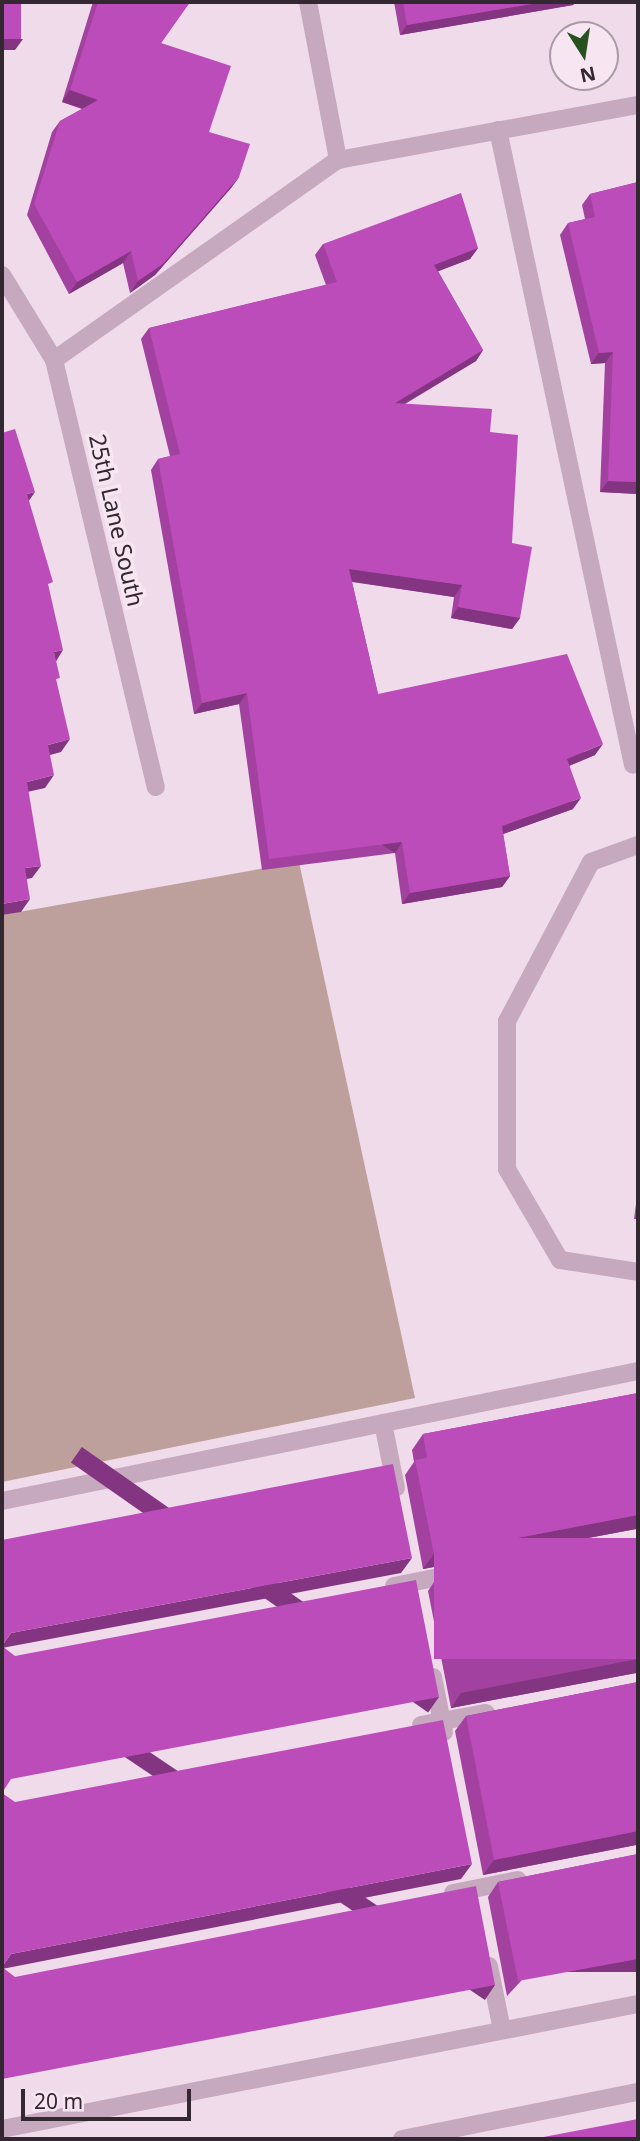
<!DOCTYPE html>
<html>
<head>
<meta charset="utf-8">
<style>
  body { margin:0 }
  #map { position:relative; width:640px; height:2141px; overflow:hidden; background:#efdbe9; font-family:"Noto Sans",sans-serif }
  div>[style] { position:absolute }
  .green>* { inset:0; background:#bda09c }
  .service>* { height:18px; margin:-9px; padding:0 9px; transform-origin:9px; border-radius:9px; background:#c6a8bf }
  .minor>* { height:18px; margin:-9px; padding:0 9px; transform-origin:9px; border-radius:9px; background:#c6a8bf }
  .wall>* { inset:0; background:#a2419f }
  .shaded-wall>* { inset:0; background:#843582; transform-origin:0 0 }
  .building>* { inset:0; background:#bc4cb9; transform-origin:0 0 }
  span { translate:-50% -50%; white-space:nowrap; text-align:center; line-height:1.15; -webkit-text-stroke:7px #f7e6f2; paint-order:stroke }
  .street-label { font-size:23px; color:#332732 }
  .frame { position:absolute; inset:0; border:4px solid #332732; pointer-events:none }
  .north { position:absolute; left:549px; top:21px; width:70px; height:70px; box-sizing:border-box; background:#f7e6f2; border:2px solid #a99aa5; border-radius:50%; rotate:168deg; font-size:19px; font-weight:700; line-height:28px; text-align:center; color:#332732 }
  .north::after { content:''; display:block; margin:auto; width:24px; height:32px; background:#285120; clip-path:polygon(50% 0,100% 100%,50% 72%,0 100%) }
  .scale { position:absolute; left:21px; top:2089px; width:170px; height:32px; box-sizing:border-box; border:4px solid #332732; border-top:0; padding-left:9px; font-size:21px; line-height:24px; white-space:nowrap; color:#332732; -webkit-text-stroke:5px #f7e6f2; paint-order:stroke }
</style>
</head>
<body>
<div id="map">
  <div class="green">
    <div style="clip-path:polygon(299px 862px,415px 1398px,2px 1482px,2px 915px)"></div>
  </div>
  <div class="service">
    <div style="left:308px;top:2px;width:161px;rotate:79.2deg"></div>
    <div style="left:498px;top:130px;width:649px;rotate:78deg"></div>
    <div style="left:54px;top:360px;width:347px;rotate:-35.2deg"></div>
    <div style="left:338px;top:160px;width:305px;rotate:-10.4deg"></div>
    <div style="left:638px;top:845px;width:50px;rotate:160.1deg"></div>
    <div style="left:591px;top:862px;width:180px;rotate:117.8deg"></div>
    <div style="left:507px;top:1021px;width:148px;rotate:90deg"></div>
    <div style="left:507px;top:1169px;width:105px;rotate:59.8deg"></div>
    <div style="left:560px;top:1260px;width:79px;rotate:8.7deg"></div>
    <div style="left:383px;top:1423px;width:66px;rotate:78.7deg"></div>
    <div style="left:2px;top:1501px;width:649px;rotate:-11.55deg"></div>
    <div style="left:394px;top:1586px;width:66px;rotate:-11.3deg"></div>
    <div style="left:433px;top:1677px;width:56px;rotate:78.7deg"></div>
    <div style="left:421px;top:1725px;width:66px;rotate:-10.5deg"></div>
    <div style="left:453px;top:1893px;width:66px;rotate:-11.3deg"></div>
    <div style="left:489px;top:1966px;width:65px;rotate:78.5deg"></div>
    <div style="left:2px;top:2129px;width:648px;rotate:-11.12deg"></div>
    <div style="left:402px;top:2139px;width:241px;rotate:-11.3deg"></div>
  </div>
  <div class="minor">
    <div style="left:2px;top:275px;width:100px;rotate:58.5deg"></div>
    <div style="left:54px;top:360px;width:439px;rotate:76.6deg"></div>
  </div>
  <div class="wall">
    <div style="clip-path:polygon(93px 2px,190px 2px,161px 43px,209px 132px,239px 177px,231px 188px,155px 275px,130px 293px,123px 263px,69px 294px,27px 215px,52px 132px,60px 121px,82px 109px,62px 102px)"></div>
    <div style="clip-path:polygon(394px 2px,576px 2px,573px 5px,400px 35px)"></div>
    <div style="clip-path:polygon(638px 182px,638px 494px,600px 492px,605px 363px,591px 364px,560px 235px,568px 223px,585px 219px,582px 205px,590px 194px)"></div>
    <div style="clip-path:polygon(323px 244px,478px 248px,470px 259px,438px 271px,483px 350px,476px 361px,405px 404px,490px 432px,512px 543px,520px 618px,512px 629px,451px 618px,454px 597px,352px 582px,378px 694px,595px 755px,569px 766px,573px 809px,503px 834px,510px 876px,502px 887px,402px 904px,395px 853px,262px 870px,239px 704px,194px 714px,151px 470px,158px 459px,170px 456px,141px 339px,149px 328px,326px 285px,315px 255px)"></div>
    <div style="clip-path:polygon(638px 1189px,638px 1219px,634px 1219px)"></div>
    <div style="clip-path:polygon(638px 1393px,638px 1531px,636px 1529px,423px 1569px,405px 1475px,414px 1462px,412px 1450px,423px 1434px)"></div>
    <div style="clip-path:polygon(638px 1538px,638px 1675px,636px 1673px,451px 1708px,428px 1591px,438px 1576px)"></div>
    <div style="clip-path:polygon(638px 1682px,638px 1847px,636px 1845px,483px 1875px,455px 1731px,466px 1716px)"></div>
    <div style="clip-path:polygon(638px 1854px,507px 1996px,488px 1897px,498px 1882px)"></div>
  </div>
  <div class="shaded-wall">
    <div style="clip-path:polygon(543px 2px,576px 2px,573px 5px,400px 35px,407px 25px)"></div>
    <div style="clip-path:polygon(2px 39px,23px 39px,15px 50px,2px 50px)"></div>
    <div style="clip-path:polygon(70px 90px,98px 100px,90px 111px,62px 102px)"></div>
    <div style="clip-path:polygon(239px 177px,231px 188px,155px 275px,130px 293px,138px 281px)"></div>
    <div style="clip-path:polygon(478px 248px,470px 259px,426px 276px,434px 265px)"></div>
    <div style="clip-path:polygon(131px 251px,123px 263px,69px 294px,77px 282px)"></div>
    <div style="clip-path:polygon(483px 350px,476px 361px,387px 414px,395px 403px)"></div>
    <div style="clip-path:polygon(613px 352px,605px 363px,591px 364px,599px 353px)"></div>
    <div style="clip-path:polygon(608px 481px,638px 482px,638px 494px,600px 492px)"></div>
    <div style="clip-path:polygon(35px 492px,26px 505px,27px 494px)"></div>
    <div style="clip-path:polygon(349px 569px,462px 585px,454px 597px,342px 580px)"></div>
    <div style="clip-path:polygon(458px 607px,520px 618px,512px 629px,451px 618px)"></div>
    <div style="clip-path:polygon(63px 650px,55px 663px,54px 652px)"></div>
    <div style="clip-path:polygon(247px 693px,239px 704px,194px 714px,202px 703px)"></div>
    <div style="clip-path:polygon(70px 739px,61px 752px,39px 758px,48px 745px)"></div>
    <div style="clip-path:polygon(603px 744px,595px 755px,559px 770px,567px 759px)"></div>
    <div style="clip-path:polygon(54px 775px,45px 788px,18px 794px,27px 782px)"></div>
    <div style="clip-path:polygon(581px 798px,573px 809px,495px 837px,502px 826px)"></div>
    <div style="left:402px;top:842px;width:13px;height:134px;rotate:122deg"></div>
    <div style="clip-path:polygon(41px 866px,32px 878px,16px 881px,25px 868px)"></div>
    <div style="clip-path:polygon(510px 876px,502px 887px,402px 904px,410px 893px)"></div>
    <div style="clip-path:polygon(30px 899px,21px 912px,2px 915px,2px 904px)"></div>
    <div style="clip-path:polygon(638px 1515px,638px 1525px,636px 1529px,423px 1569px,434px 1554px)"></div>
    <div style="clip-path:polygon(412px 1558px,401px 1573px,2px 1648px,2px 1646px,11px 1633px)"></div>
    <div style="clip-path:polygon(638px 1659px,638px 1669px,636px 1673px,451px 1708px,461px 1693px)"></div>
    <div style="left:439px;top:1697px;width:19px;height:436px;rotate:125deg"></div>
    <div style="clip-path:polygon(638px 1831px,638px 1841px,636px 1845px,483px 1875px,494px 1860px)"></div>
    <div style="clip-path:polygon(472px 1864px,461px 1879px,2px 1969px,2px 1967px,11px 1954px)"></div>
    <div style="left:638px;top:1959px;width:13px;height:122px;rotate:90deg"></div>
    <div style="left:495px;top:1985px;width:18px;height:502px;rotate:124deg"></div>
  </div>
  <div class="building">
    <div style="left:2px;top:2px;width:19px;height:37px"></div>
    <div style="clip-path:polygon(98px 2px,190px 2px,161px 43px,231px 66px,209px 132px,250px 144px,239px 177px,163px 264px,138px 281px,131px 251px,77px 282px,34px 204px,60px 121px,98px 100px,70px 90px)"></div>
    <div style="clip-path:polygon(403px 2px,543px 2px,407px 25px)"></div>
    <div style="clip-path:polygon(638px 182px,638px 482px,608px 481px,613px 352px,599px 353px,568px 223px,595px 217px,590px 194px)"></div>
    <div style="clip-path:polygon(461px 193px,478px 248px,434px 265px,483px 350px,395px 403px,492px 409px,490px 432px,518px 435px,512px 543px,532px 547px,520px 618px,458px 607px,462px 585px,349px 569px,378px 694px,567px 654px,603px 744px,567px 759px,581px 798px,502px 826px,510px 876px,410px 893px,402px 842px,269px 859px,247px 693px,202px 703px,158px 459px,180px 454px,149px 328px,337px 282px,323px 244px)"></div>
    <div style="clip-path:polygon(15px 429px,35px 492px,27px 494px,53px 582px,48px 584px,63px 650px,54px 652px,60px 678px,56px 679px,70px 739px,48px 745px,54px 775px,27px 782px,41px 866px,25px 868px,30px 899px,2px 904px,2px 433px)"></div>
    <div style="clip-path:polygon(638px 1393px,638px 1515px,434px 1554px,415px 1460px,427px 1458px,423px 1434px)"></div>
    <div style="clip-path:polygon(393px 1464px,412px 1558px,11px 1633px,2px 1646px,2px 1540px)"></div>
    <div style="left:638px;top:1538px;width:121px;height:204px;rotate:90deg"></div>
    <div style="clip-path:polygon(416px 1580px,439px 1697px,11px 1779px,2px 1793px,15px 1802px,443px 1720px,472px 1864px,11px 1954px,2px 1967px,2px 1646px,15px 1656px)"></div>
    <div style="clip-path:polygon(638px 1682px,638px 1831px,494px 1860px,466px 1716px)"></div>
    <div style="clip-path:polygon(638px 1854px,638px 1959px,518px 1981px,498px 1882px)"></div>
    <div style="clip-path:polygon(476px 1886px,495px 1985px,2px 2079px,2px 1967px,15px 1977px)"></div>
    <div style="clip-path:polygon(638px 2119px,638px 2139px,533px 2139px)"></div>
  </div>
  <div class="street-label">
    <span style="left:117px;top:520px;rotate:77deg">25th Lane South</span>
  </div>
  <div class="frame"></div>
  <div class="north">N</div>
  <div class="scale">20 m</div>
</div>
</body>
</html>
